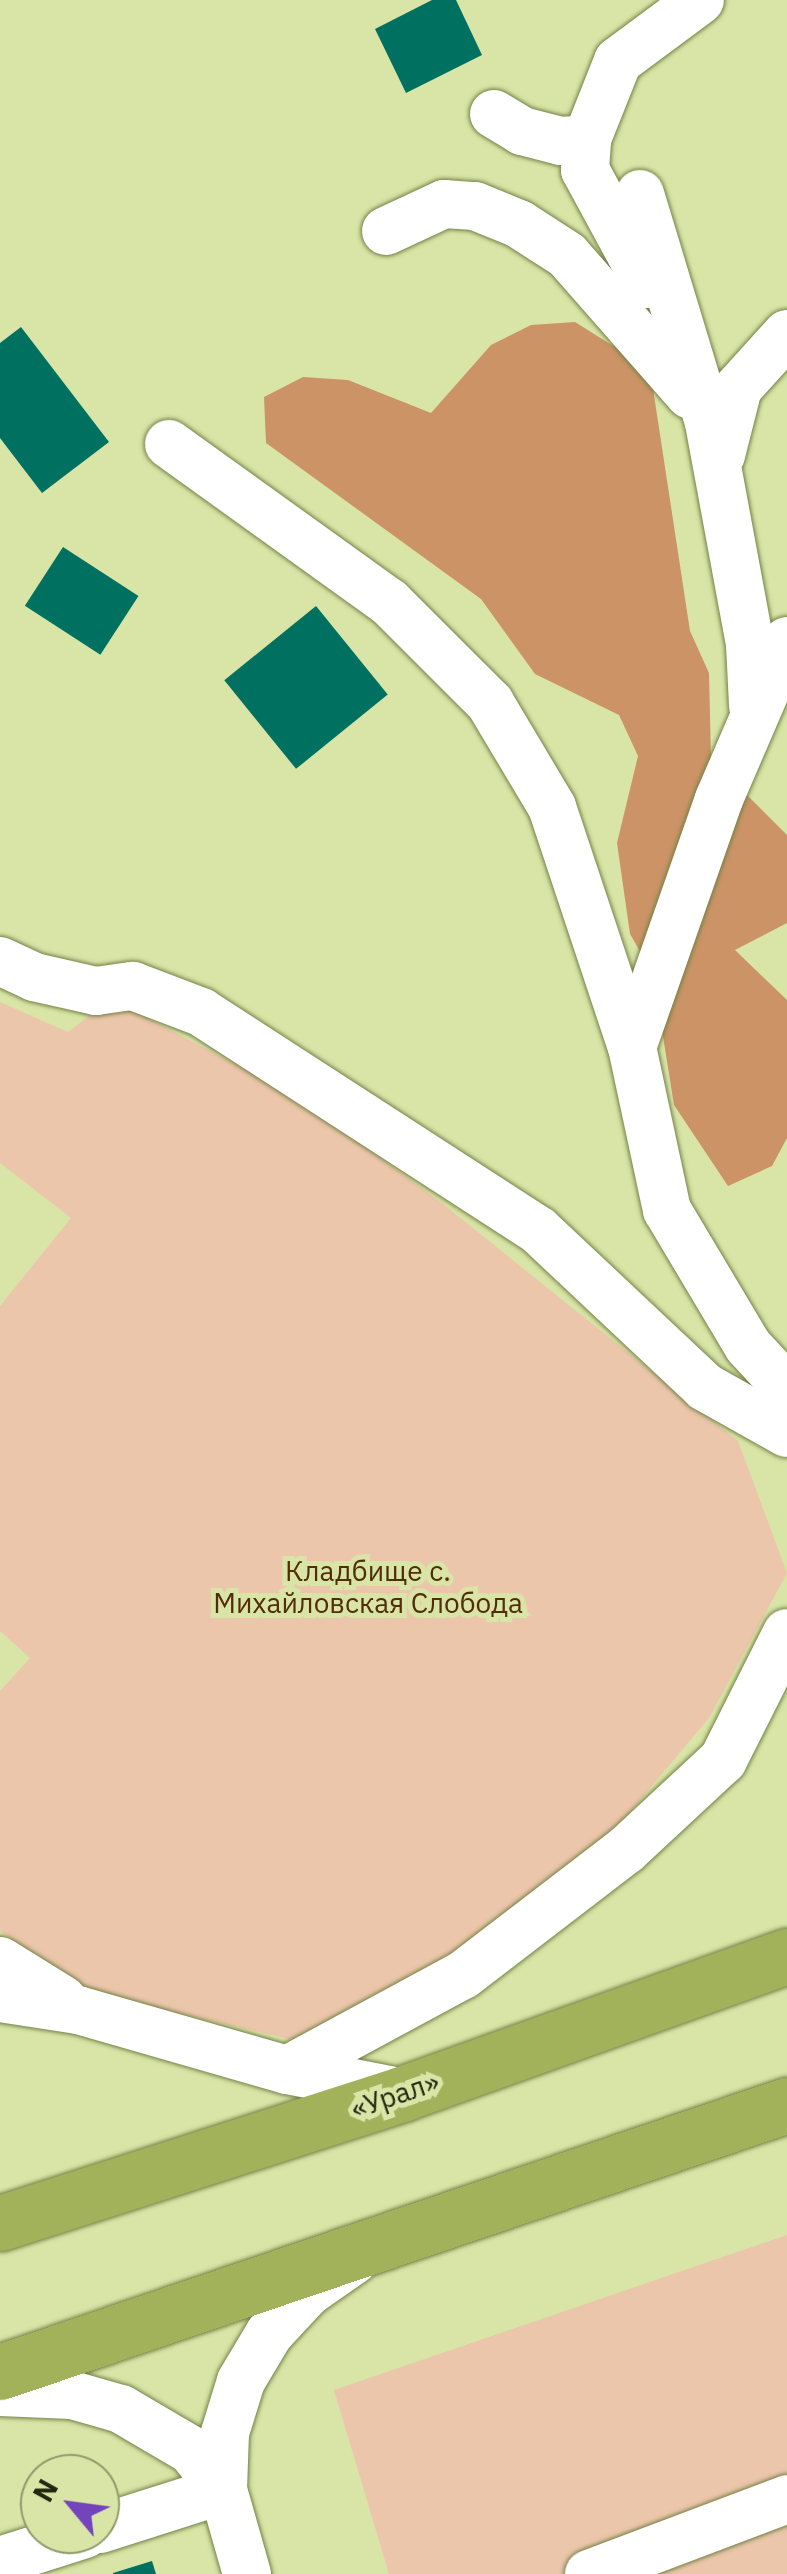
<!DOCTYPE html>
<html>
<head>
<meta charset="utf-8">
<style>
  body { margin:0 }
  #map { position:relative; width:787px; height:2574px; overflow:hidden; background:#d8e5a7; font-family:"IBM Plex Sans",sans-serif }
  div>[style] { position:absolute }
  .green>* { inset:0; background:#ecc6ab }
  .forest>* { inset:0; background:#cc9367 }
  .building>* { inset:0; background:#007060; transform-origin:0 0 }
  .roads { filter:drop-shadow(0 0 2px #758146) drop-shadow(0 0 2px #758146) }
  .minor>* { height:48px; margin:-24px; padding:0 24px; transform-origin:24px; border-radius:24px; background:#fff }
  .highway>* { height:55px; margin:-27.5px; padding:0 27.5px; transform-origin:27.5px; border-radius:27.5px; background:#a2b25b }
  span { translate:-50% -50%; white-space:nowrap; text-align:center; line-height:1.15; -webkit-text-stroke:10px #d8e5a7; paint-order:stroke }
  .park-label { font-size:28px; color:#532d0a }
  .street-label { font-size:28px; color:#23270f }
  .north { position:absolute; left:20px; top:2454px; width:100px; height:100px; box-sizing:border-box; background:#d8e5a7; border:2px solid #90996a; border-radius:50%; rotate:299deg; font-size:28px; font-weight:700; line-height:40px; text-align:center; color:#23270f }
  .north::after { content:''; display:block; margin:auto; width:35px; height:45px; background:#7344bb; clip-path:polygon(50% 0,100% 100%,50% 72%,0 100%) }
</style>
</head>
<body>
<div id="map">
  <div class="green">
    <div style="clip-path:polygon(111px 999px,294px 1095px,443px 1204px,738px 1441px,787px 1573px,709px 1718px,609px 1837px,469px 1943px,307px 2043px,96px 1994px,0 1931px,0 1691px,30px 1658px,0 1631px,0 1306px,71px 1218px,0 1163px,0 1002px,68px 1032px)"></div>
    <div style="clip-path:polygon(787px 2235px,787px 2574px,389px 2574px,334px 2390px)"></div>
  </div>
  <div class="forest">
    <div style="clip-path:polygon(575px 322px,650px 369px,690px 631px,709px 673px,711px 759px,787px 835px,787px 923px,735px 950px,787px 1000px,787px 1138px,772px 1166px,728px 1186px,674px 1105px,653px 974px,630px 934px,617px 843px,638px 756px,619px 715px,535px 674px,481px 599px,266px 443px,264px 397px,303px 377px,348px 380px,431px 413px,491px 345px,531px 325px)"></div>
  </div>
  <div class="building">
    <div style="clip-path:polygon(432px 0,456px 0,482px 55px,406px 93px,375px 29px)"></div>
    <div style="clip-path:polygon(21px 327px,109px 442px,42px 493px,0 438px,0 343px)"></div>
    <div style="left:63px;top:547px;width:90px;height:70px;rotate:33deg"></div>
    <div style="left:316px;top:606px;width:114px;height:118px;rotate:51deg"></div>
    <div style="clip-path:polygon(152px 2561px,156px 2574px,113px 2574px,113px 2573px)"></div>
  </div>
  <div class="roads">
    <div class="minor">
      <div style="left:494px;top:114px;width:33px;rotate:31deg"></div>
      <div style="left:522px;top:131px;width:40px;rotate:14.4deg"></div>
      <div style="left:561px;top:141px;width:26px;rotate:-4deg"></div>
      <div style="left:640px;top:194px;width:239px;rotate:73.2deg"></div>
      <div style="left:709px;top:423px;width:225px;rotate:79.5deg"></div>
      <div style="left:750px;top:644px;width:62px;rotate:87.2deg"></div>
      <div style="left:386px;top:231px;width:64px;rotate:-25deg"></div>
      <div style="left:444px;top:204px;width:31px;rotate:4deg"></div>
      <div style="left:475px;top:206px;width:48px;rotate:22.2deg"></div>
      <div style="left:519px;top:224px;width:57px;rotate:32.9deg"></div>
      <div style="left:567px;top:255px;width:186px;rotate:48.7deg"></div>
      <div style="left:647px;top:284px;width:130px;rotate:-118.5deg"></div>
      <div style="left:585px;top:170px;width:31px;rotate:-86deg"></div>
      <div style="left:587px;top:139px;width:84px;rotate:-68.3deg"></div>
      <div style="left:618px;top:61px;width:102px;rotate:-36.6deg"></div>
      <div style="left:169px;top:444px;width:271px;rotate:35.7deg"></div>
      <div style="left:389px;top:602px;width:143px;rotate:45deg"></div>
      <div style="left:490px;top:703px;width:121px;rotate:59.2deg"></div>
      <div style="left:552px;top:807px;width:253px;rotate:71.6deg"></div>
      <div style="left:721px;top:455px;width:69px;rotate:-75.8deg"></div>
      <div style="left:738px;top:388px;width:73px;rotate:-47.8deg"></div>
      <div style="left:787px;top:641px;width:172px;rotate:113.3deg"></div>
      <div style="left:719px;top:799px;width:263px;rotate:109.3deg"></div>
      <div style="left:632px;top:1047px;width:167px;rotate:77.9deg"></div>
      <div style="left:667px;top:1210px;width:158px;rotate:59.2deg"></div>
      <div style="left:748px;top:1346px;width:57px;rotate:47.1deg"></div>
      <div style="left:0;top:961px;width:38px;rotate:25deg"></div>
      <div style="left:34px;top:977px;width:64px;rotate:12.7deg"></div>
      <div style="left:96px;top:991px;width:37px;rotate:-8deg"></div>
      <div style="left:133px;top:986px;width:73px;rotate:20.9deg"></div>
      <div style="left:201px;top:1012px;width:401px;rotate:32.9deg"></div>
      <div style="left:538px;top:1230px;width:229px;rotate:43.2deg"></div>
      <div style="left:705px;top:1387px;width:94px;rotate:29.3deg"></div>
      <div style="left:0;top:1961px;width:74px;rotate:31.8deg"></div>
      <div style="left:0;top:1998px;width:79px;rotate:8.7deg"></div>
      <div style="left:78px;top:2010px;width:217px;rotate:16deg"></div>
      <div style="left:287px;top:2070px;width:119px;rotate:11.1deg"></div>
      <div style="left:287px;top:2070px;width:200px;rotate:-28.4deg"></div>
      <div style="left:463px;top:1975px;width:205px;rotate:-37.5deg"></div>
      <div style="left:626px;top:1850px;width:132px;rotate:-42.9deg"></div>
      <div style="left:723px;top:1760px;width:142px;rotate:-63.3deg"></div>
      <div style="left:0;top:2392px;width:72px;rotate:2.4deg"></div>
      <div style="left:72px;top:2395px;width:51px;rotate:15.9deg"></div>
      <div style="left:121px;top:2409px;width:81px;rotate:30.4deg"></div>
      <div style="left:191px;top:2450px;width:51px;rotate:51.3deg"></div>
      <div style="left:100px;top:2529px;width:129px;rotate:-17.6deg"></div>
      <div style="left:0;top:2561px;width:89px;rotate:-17.6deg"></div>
      <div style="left:247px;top:2574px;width:87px;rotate:-105.9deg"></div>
      <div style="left:223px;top:2490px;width:57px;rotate:-88deg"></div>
      <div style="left:225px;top:2433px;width:54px;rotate:-72.9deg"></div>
      <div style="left:241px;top:2381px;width:55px;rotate:-59.2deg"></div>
      <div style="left:269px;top:2334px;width:57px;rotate:-47.1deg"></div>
      <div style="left:308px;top:2292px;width:56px;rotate:-34.8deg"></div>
      <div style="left:589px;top:2574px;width:212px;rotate:-20.7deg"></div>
    </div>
    <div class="highway">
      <div style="left:0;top:2223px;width:424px;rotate:-17.8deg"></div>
      <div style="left:404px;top:2093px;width:407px;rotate:-19.7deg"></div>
      <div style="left:0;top:2372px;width:831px;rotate:-18.74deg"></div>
    </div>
  </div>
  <div class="park-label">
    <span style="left:368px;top:1587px">Кладбище с.<br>Михайловская Слобода</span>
  </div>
  <div class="street-label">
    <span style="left:395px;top:2095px;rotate:-19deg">«Урал»</span>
  </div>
  <div class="north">N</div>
</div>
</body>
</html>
